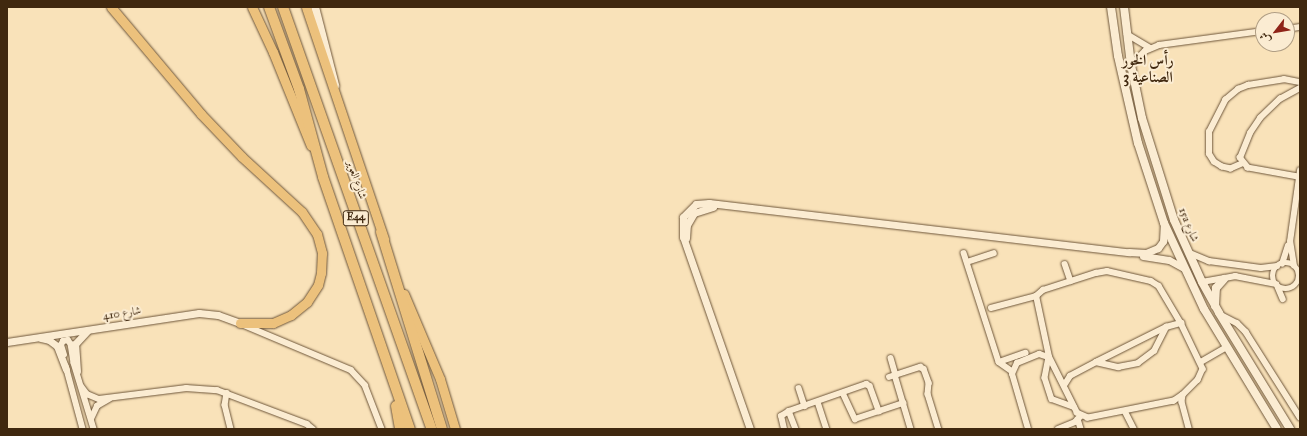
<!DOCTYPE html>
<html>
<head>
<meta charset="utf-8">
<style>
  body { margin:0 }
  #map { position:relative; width:1307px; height:436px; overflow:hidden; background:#f9e2b9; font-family:"IM FELL Great Primer",Amiri,serif }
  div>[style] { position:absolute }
  .roads { filter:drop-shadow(0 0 1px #6e563a) drop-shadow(0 0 1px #6e563a) }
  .minor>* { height:5.5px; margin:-2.75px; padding:0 2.75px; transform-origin:2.75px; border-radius:2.75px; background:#fbecd2 }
  .minor>.ring { margin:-2.75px; padding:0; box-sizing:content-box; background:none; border:5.5px solid #fbecd2; border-radius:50% }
  .tertiary>* { height:7px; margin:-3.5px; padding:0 3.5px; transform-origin:3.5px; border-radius:3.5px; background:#fbecd2 }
  .secondary>* { height:8px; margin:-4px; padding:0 4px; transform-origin:4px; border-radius:4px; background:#fbecd2 }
  .primary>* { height:9px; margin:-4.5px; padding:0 4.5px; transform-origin:4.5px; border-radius:4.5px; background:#ecc17c }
  .motorway>* { height:10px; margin:-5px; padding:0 5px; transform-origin:5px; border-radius:5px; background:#ecc17c }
  span { translate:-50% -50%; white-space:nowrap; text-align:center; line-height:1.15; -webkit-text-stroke:4px #fbecd2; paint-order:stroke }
  .shield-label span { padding:1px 3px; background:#fbecd2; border:1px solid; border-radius:3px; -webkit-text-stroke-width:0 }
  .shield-label { font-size:10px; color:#40280f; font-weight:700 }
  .street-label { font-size:11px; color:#40280f }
  .district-label { font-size:15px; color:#40280f; font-weight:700 }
  .frame { position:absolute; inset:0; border:8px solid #40280f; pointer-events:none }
  .north { position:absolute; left:1255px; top:12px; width:40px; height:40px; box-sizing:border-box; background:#fbecd2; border:1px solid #b09e84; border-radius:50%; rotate:239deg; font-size:11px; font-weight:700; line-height:16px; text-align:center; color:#40280f }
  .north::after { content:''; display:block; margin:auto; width:14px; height:18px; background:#8f2418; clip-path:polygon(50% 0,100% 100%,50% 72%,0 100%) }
</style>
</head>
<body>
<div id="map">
  <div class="roads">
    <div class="minor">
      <div style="left:1287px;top:29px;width:13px;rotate:-9deg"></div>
      <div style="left:1127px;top:34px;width:27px;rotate:31deg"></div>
      <div style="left:1131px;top:65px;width:20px;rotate:-45deg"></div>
      <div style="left:1145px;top:51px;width:15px;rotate:-23deg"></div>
      <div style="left:1159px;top:45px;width:105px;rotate:-7.7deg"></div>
      <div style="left:1242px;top:164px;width:12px;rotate:156deg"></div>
      <div style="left:1231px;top:169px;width:9px;rotate:-167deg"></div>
      <div style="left:1222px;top:167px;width:9px;rotate:-148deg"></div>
      <div style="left:1214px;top:162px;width:9px;rotate:-122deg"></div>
      <div style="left:1209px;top:154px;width:22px;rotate:-90deg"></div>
      <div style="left:1209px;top:132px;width:36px;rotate:-63deg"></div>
      <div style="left:1225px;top:100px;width:17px;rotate:-40deg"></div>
      <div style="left:1238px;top:89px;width:11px;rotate:-22deg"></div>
      <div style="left:1248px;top:85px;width:36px;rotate:-9deg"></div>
      <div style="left:1284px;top:79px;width:16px;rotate:11deg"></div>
      <div style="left:1298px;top:177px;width:51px;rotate:-169.8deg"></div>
      <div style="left:1248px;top:168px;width:13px;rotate:-129deg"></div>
      <div style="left:1240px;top:158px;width:27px;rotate:-68deg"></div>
      <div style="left:1250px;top:133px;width:18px;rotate:-56deg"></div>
      <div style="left:1260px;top:118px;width:28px;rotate:-44deg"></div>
      <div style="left:1280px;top:99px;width:23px;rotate:-29deg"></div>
      <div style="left:964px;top:253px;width:114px;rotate:72.2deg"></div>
      <div style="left:999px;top:362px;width:16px;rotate:35deg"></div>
      <div style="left:1190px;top:253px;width:21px;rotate:23deg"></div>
      <div style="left:1209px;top:261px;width:52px;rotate:7.7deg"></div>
      <div style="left:1261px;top:268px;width:16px;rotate:-7deg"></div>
      <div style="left:967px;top:262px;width:28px;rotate:-18deg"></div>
      <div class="ring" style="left:1273px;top:263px;width:20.5px;height:20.5px"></div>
      <div style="left:1065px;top:264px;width:18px;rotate:71deg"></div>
      <div style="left:1282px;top:264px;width:19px;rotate:-72deg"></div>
      <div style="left:1294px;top:266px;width:24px;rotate:-99deg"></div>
      <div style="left:1290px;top:242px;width:72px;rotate:-82deg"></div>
      <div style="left:1107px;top:271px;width:45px;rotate:12.8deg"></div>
      <div style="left:1151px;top:281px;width:9px;rotate:32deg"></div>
      <div style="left:1159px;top:286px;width:43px;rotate:59.3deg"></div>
      <div style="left:1181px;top:323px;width:51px;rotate:64.4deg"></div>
      <div style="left:1203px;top:369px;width:12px;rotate:114deg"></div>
      <div style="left:1198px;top:380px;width:21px;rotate:135deg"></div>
      <div style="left:1183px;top:395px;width:11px;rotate:146deg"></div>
      <div style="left:1174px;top:401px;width:88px;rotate:168.8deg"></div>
      <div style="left:1088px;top:418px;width:12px;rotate:-156deg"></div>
      <div style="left:1077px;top:413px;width:63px;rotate:-116.6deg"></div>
      <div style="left:1049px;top:357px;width:62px;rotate:-102deg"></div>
      <div style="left:1036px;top:296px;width:9px;rotate:-41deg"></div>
      <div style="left:1043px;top:290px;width:56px;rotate:-17.8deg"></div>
      <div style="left:1096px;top:273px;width:11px;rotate:-10deg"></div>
      <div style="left:1202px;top:282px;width:34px;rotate:-10deg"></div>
      <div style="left:1235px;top:276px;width:42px;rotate:11deg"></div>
      <div style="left:1278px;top:287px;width:13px;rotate:67deg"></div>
      <div style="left:991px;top:308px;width:47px;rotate:-14.9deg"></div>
      <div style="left:1221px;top:315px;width:18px;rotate:27deg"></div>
      <div style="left:1237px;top:323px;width:13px;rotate:45deg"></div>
      <div style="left:1246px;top:332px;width:101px;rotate:57.6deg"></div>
      <div style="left:244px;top:325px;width:116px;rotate:22.8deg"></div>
      <div style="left:351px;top:370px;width:21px;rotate:47deg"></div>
      <div style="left:365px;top:385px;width:47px;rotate:68.9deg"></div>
      <div style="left:64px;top:355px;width:10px;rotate:-107deg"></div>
      <div style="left:61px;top:345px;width:4px;rotate:-63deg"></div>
      <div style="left:63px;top:341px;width:5px;rotate:-11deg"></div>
      <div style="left:68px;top:340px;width:5px;rotate:53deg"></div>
      <div style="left:71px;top:344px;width:19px;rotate:81deg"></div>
      <div style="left:74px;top:363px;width:69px;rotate:73.1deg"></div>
      <div style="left:891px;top:358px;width:18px;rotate:74deg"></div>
      <div style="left:999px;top:362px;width:28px;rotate:-19deg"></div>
      <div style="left:1096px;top:362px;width:23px;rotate:13deg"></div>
      <div style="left:1118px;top:367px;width:20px;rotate:-11deg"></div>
      <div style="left:1138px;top:363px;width:20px;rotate:-37deg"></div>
      <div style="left:1154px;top:351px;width:27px;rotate:-63deg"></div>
      <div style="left:1201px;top:362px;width:28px;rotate:-30deg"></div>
      <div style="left:66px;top:366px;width:65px;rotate:74.9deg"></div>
      <div style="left:895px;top:375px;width:56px;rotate:73.5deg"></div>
      <div style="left:889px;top:377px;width:33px;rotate:-18deg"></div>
      <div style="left:920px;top:367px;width:4px;rotate:27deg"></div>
      <div style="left:924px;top:369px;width:15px;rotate:70deg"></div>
      <div style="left:929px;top:383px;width:11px;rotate:95deg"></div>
      <div style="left:928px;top:394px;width:37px;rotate:73deg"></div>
      <div style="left:1065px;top:384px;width:9px;rotate:-58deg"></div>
      <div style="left:1070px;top:376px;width:30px;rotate:-28deg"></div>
      <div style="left:1096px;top:362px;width:78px;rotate:-26.6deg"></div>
      <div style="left:1166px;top:327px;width:16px;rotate:-15deg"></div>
      <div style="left:82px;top:387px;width:9px;rotate:54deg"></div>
      <div style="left:87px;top:394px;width:13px;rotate:23deg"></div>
      <div style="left:99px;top:399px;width:88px;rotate:-7.2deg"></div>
      <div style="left:186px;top:388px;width:31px;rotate:4deg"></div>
      <div style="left:217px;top:390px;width:96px;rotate:20.7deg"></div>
      <div style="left:307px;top:424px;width:8px;rotate:40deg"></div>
      <div style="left:799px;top:388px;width:19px;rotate:72deg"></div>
      <div style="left:227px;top:393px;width:12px;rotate:99deg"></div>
      <div style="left:225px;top:405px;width:25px;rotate:76deg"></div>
      <div style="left:843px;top:393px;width:29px;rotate:65deg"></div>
      <div style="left:855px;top:419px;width:51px;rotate:-18.4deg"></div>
      <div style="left:1183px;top:395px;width:7px;rotate:98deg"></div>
      <div style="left:1182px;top:402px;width:28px;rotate:75deg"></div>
      <div style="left:818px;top:402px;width:28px;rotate:72deg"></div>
      <div style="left:789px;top:411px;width:82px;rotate:-19.3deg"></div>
      <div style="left:866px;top:384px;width:4px;rotate:27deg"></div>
      <div style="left:870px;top:386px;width:27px;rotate:70deg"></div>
      <div style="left:1125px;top:411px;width:20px;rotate:63deg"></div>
      <div style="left:91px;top:419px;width:14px;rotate:-65deg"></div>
      <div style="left:97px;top:406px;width:14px;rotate:-30deg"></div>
      <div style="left:1078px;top:419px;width:10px;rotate:73deg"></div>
      <div style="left:784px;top:429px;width:13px;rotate:-103deg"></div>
      <div style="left:781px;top:416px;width:9px;rotate:-32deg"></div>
      <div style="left:789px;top:411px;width:19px;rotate:69deg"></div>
      <div style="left:1028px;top:429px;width:57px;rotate:-106.2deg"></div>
      <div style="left:1012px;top:374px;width:12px;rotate:-66deg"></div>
      <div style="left:1017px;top:363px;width:24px;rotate:-22deg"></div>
      <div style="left:1039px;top:354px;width:10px;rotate:17deg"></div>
      <div style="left:1049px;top:357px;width:21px;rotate:101deg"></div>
      <div style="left:1045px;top:378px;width:22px;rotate:72deg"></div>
      <div style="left:1052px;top:399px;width:23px;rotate:20deg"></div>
      <div style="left:1058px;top:429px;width:18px;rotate:-22deg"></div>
      <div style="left:1075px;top:422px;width:8px;rotate:-45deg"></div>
    </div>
    <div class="tertiary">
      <div style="left:686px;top:238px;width:13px;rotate:-86deg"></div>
      <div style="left:687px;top:225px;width:14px;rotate:-60deg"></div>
      <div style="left:694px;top:213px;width:20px;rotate:-18deg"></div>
      <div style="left:1143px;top:256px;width:26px;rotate:9deg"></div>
      <div style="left:1169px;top:260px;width:15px;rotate:28deg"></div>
      <div style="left:41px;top:338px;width:8px;rotate:14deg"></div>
      <div style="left:49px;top:340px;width:10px;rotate:37deg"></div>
      <div style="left:57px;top:346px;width:25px;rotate:69deg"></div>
      <div style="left:7px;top:342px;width:194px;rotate:-8.6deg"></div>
      <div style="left:199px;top:313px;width:19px;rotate:6deg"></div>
      <div style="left:218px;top:315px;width:23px;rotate:20deg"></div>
      <div style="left:77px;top:371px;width:27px;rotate:-94deg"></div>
      <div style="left:75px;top:344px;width:18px;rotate:-47deg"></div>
      <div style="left:750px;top:429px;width:203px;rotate:-109.2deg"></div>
      <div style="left:683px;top:237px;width:20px;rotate:-90deg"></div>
      <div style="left:683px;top:217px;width:18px;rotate:-45deg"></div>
      <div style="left:696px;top:204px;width:13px;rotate:-4deg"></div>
      <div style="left:709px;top:203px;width:423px;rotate:6.7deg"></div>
      <div style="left:1129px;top:252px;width:17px;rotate:3deg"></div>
      <div style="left:1146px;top:253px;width:13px;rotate:-23deg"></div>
      <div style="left:1158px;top:248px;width:9px;rotate:-54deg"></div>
      <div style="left:1163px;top:241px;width:18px;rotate:-87deg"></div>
    </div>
    <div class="secondary">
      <div style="left:315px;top:7px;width:81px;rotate:75.6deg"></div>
      <div style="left:1111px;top:7px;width:49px;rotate:81.9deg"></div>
      <div style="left:1118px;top:56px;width:89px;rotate:77.1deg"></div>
      <div style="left:1138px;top:143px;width:84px;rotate:72deg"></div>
      <div style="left:1164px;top:223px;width:95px;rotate:65.1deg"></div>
      <div style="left:1204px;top:309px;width:140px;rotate:58.7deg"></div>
      <div style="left:1124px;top:7px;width:58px;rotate:83.1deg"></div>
      <div style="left:1131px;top:65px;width:54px;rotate:78.3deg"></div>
      <div style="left:1142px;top:118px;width:107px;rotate:72.6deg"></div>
      <div style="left:1174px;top:220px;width:68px;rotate:65.7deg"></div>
      <div style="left:1202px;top:282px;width:35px;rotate:61deg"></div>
      <div style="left:1219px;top:313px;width:136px;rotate:58.5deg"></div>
      <div style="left:1215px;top:306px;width:18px;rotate:-87deg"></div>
      <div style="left:1216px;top:288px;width:12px;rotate:-48deg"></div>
    </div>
    <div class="primary">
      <div style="left:111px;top:7px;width:140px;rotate:49.9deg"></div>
      <div style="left:201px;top:114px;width:59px;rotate:46.4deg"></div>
      <div style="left:242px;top:157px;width:81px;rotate:42.5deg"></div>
      <div style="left:302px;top:212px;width:27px;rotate:56deg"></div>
      <div style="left:317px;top:234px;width:20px;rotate:75deg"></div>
      <div style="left:322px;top:253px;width:20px;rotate:93deg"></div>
      <div style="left:321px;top:273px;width:12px;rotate:104deg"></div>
      <div style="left:318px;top:285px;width:20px;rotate:123deg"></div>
      <div style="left:307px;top:302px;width:21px;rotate:141deg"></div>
      <div style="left:291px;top:315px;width:20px;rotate:156deg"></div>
      <div style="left:273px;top:323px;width:33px;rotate:180deg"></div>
      <div style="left:252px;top:7px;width:50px;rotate:65deg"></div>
      <div style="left:273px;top:52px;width:101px;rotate:68deg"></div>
      <div style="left:306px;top:7px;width:245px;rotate:71.4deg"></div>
      <div style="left:404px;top:294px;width:92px;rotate:67deg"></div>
      <div style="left:440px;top:379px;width:52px;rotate:73.3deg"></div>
    </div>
    <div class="motorway">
      <div style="left:269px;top:7px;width:87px;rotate:69.9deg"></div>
      <div style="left:299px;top:89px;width:91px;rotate:74.7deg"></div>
      <div style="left:323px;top:177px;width:267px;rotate:71deg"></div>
      <div style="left:283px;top:7px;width:448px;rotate:70.6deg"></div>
      <div style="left:381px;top:232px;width:206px;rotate:72.8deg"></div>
      <div style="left:396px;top:406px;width:23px;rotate:80deg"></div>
    </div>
  </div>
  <div class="shield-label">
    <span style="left:356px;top:218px">E44</span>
  </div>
  <div class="street-label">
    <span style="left:356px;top:180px;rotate:71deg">شارع العوير</span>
    <span style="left:1188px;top:225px;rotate:68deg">15a شارع</span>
    <span style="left:122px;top:314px;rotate:-9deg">شارع 410</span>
  </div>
  <div class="district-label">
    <span style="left:1148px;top:69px">رأس الخور<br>الصناعية 3</span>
  </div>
  <div class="frame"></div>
  <div class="north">ش</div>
</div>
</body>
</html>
